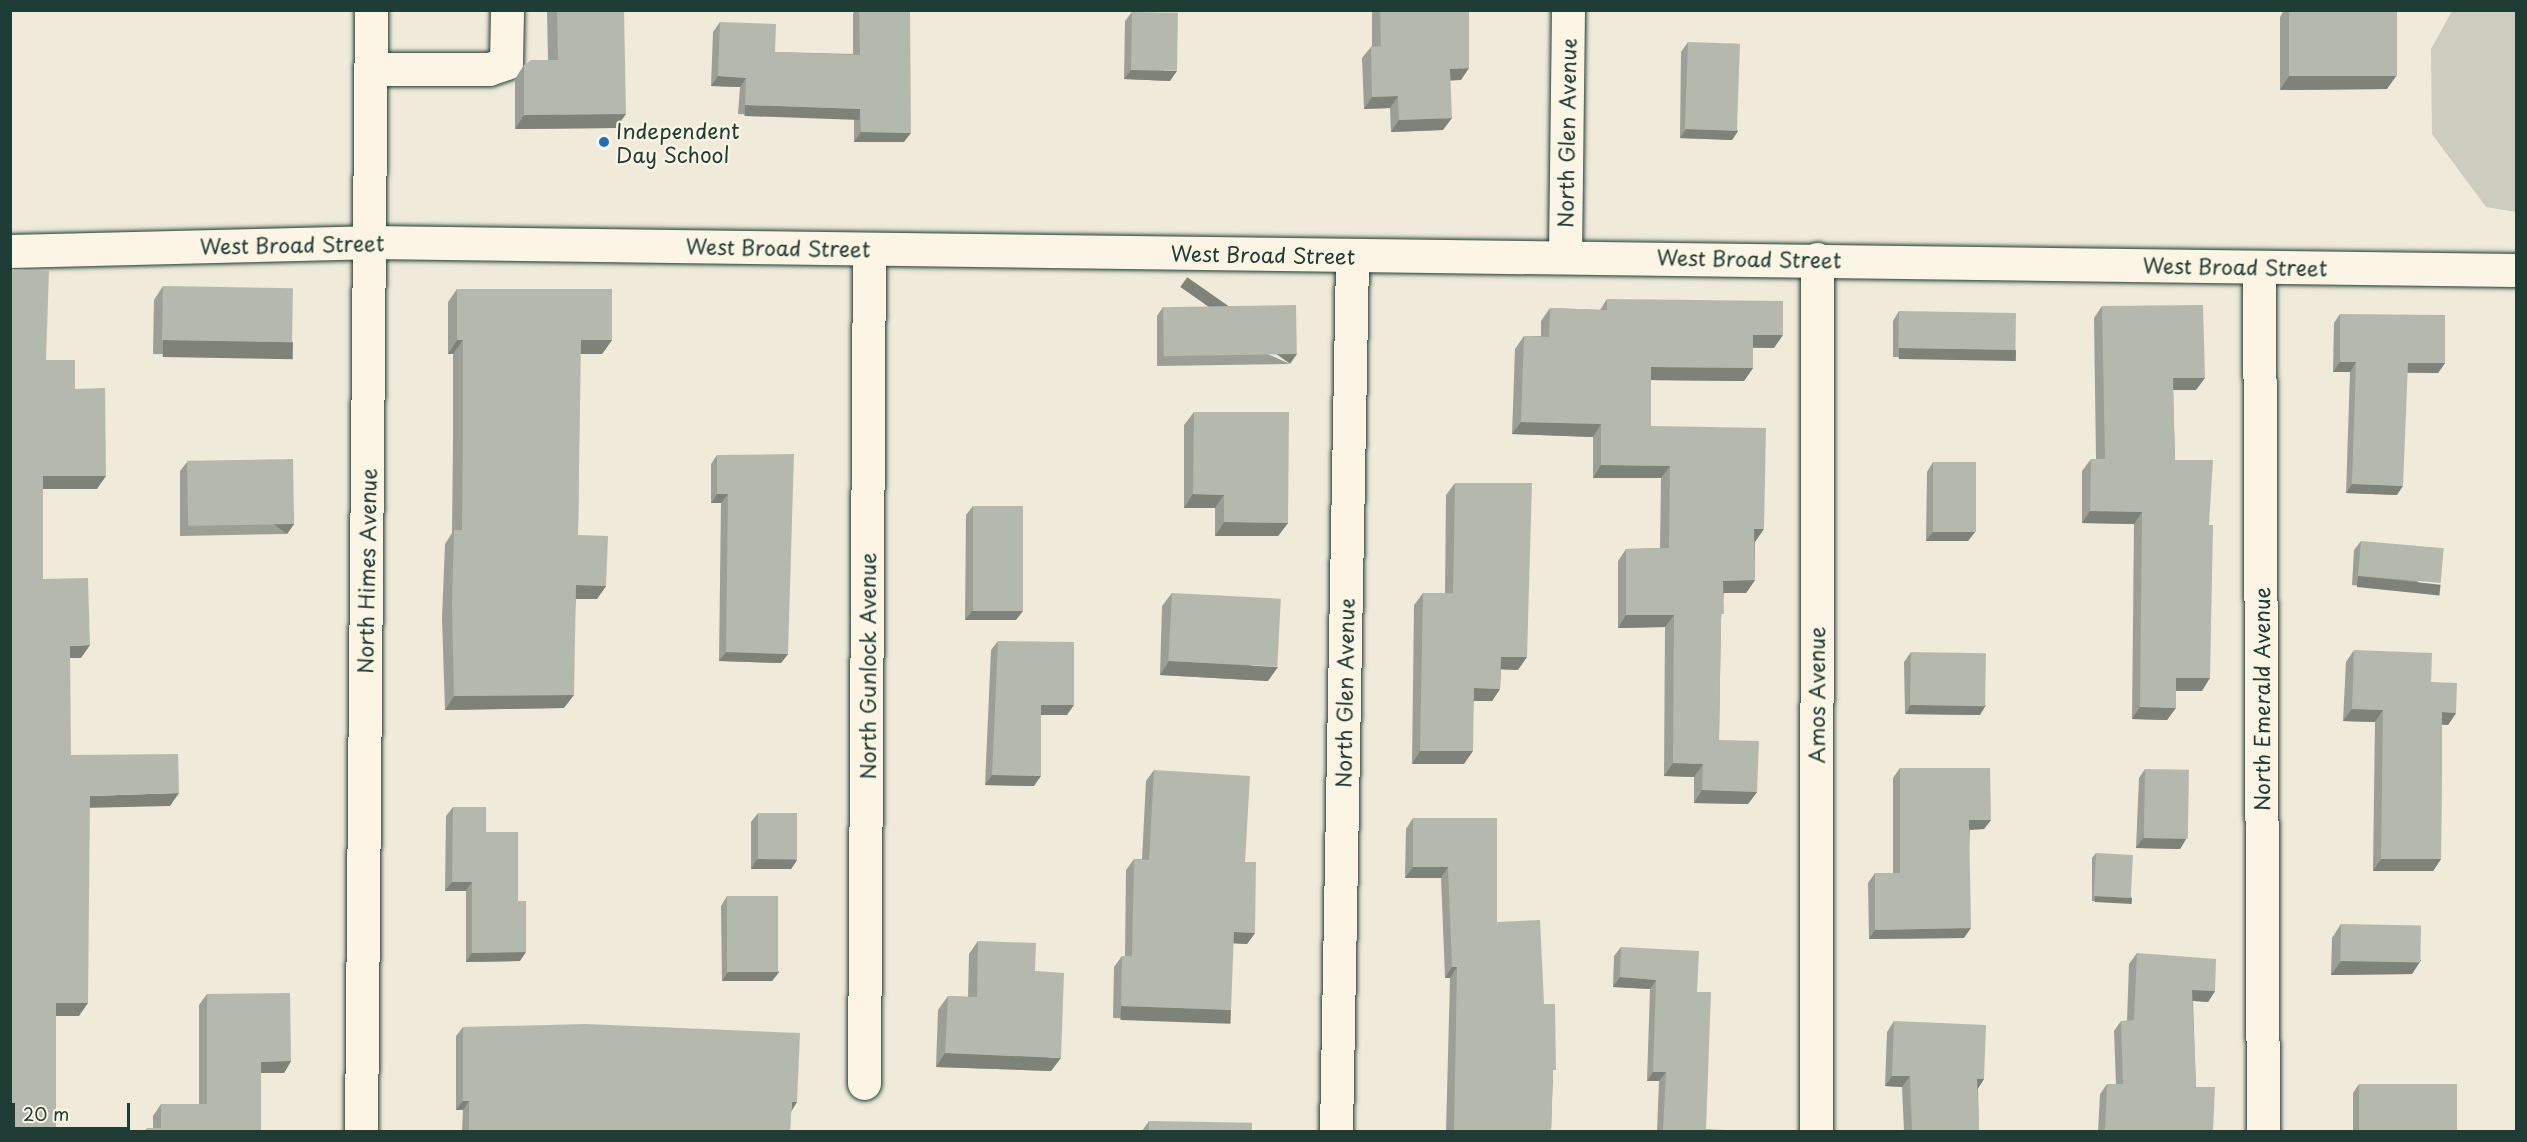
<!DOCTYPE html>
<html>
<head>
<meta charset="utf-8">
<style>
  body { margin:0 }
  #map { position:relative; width:2527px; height:1142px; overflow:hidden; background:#efeada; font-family:"Playpen Sans",sans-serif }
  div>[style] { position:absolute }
  .green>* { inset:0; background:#cccdbf }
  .roads { filter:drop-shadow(0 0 2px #1f3d34) drop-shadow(0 0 2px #1f3d34) }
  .minor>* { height:33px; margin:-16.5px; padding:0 16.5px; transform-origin:16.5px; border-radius:16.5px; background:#fcf5e5 }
  .wall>* { inset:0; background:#9c9f95 }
  .shaded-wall>* { inset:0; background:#7f8279; transform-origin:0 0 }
  .building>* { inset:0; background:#b5b9ad; transform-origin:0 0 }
  .dots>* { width:16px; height:16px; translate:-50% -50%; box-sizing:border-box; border:3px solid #fcf5e5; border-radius:50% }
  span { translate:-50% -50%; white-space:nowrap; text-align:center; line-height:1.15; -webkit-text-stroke:4.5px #fcf5e5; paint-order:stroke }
  .poi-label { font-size:21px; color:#1f3d34 }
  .left { translate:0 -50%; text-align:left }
  .street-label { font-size:21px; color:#1f3d34 }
  .frame { position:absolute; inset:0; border:12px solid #1f3d34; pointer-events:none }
  .scale { position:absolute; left:12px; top:1103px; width:118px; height:27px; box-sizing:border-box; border:3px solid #1f3d34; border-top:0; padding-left:8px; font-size:18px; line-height:21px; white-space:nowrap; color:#1f3d34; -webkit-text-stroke:4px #fcf5e5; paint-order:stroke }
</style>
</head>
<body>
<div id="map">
  <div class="green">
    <div style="clip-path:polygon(2452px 11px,2516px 11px,2516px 212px,2486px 207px,2432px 134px,2431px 49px)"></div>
  </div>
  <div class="roads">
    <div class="minor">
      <div style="left:370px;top:69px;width:119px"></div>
      <div style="left:489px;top:69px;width:18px;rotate:-19deg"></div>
      <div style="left:506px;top:63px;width:53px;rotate:-88.9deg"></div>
      <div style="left:10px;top:251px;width:359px;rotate:-1.4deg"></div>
      <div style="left:369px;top:242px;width:2147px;rotate:0.75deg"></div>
      <div style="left:1565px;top:255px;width:245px;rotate:-89.3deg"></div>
      <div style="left:2259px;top:267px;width:865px;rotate:89.74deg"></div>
      <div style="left:864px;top:1083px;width:834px;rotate:-89.66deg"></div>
      <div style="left:361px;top:1132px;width:1122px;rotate:-89.49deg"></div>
      <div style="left:1336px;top:1132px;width:877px;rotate:-88.95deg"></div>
      <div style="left:1816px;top:1132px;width:873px;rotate:-89.93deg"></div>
    </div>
  </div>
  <div class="wall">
    <div style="clip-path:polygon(547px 10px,624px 10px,616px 128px,515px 129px,515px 79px,524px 65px,548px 60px)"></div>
    <div style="clip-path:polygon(855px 10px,910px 10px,904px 142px,854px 142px,854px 118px,738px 114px,740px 87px,711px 86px,713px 32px,720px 22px,775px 52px,853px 54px,853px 14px)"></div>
    <div style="clip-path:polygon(1372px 10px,1469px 10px,1461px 80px,1450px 80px,1443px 130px,1391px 132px,1390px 108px,1364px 109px,1362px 58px,1371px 47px,1372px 46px)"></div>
    <div style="clip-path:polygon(2284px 10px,2397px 10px,2387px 89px,2280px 90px,2280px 17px)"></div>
    <div style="clip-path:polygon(1132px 12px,1170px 81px,1124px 79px,1125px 21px)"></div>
    <div style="clip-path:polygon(1688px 42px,1738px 131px,1732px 140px,1680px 138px,1681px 52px)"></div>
    <div style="clip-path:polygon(163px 286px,293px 342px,284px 356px,153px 354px,154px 300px)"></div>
    <div style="clip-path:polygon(457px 289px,612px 340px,602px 354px,580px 354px,578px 535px,606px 586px,597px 599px,576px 599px,564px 708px,445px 710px,442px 619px,445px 544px,452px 533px,453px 440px,453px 354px,448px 354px,448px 302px)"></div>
    <div style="clip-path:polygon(1607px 299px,1774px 348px,1753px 348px,1753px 368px,1744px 381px,1651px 380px,1651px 426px,1755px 542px,1755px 580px,1746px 593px,1724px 593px,1721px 619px,1719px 740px,1757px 792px,1748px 804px,1694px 803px,1694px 777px,1664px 776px,1665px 627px,1618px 628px,1618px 561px,1626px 549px,1660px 548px,1661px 478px,1593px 478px,1593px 437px,1512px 434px,1515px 349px,1524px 336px,1541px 336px,1541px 321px,1550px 308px,1600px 310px)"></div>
    <div style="clip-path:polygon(2102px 306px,2196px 390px,2173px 390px,2175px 460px,2209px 525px,2202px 691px,2176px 691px,2167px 720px,2132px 719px,2134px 524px,2082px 523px,2082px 471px,2091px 459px,2096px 459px,2094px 318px)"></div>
    <div style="clip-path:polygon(1163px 307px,1290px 364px,1157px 366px,1157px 316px)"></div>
    <div style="clip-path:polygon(1899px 311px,2016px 350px,2009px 359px,1893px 357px,1893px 321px)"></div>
    <div style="clip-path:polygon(2340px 314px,2445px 363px,2438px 373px,2407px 373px,2397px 495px,2346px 493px,2350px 372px,2333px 372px,2334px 323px)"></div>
    <div style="clip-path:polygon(1194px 412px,1288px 523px,1278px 536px,1215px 536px,1215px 508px,1184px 508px,1184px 425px)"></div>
    <div style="clip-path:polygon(717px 455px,788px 654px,781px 663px,719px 661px,721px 503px,711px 503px,711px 464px)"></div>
    <div style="clip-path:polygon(187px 462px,294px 524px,287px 534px,180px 536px,180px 471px)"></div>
    <div style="clip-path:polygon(1933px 462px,1975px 532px,1968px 541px,1926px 541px,1927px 472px)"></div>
    <div style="clip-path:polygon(1455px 483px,1518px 670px,1501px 669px,1500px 689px,1492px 701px,1474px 701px,1464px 764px,1412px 764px,1414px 605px,1423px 593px,1445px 593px,1446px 495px)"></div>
    <div style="clip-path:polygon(973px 506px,1016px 620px,965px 620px,966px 515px)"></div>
    <div style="clip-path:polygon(2361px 541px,2434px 593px,2352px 585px,2354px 550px)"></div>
    <div style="clip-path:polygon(1172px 593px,1268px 681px,1160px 675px,1162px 606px)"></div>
    <div style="clip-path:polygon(998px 641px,1067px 715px,1041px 715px,1034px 786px,985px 785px,991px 650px)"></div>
    <div style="clip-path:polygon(2354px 650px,2431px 682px,2456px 713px,2448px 725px,2442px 724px,2441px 859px,2433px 871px,2373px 871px,2375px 722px,2343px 721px,2346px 662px)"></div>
    <div style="clip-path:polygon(1911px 652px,1980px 715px,1905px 714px,1904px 662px)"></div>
    <div style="clip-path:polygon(1900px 768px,1991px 820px,1984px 829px,1970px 830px,1964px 938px,1869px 939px,1868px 883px,1875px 873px,1893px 873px,1893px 778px)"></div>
    <div style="clip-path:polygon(2145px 769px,2186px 839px,2180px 849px,2136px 848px,2139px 778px)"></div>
    <div style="clip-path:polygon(1154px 770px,1245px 862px,1255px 933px,1247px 944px,1233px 943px,1223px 1022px,1113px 1018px,1114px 967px,1122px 956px,1125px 956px,1126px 870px,1134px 859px,1142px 859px,1146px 781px)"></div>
    <div style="clip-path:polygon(453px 807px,486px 832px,518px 901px,520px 961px,466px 962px,466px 891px,445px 891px,446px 816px)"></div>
    <div style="clip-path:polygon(758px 813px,797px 860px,791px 869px,751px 869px,751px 822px)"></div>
    <div style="clip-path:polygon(1413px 818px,1497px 922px,1544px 1004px,1553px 1074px,1551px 1131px,1446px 1131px,1450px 978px,1445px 978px,1441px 878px,1405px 878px,1406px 829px)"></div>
    <div style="clip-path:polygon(2096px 853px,2132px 898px,2129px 903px,2092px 901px,2092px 858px)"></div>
    <div style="clip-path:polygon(727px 896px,779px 972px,772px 981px,722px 981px,721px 906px)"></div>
    <div style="clip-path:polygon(2341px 924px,2421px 960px,2412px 974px,2331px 975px,2332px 938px)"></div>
    <div style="clip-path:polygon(978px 941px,1035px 971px,1051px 1071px,936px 1067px,938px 1010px,948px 996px,968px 997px,969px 954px)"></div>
    <div style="clip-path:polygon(1621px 947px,1697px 992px,1706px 1129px,1727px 1131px,1657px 1131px,1659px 1081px,1647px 1081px,1650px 989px,1613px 987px,1614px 956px)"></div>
    <div style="clip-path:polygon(2137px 953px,2215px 991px,2208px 1002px,2193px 1001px,2196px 1087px,2213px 1131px,2098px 1131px,2100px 1094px,2107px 1084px,2116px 1084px,2114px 1031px,2121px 1021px,2127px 1021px,2129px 964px)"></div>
    <div style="clip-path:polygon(207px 994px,291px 1061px,284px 1073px,261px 1073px,261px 1131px,145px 1131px,147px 1128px,153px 1128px,153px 1116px,161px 1104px,199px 1104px,199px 1005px)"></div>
    <div style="clip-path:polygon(1894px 1021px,1984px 1079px,1978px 1088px,1979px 1131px,1904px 1131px,1902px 1087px,1885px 1086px,1887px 1032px)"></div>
    <div style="clip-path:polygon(463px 1027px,791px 1111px,790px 1131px,462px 1131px,463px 1110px,456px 1110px,456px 1036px)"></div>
    <div style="clip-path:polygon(2359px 1084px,2457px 1131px,2353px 1131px,2353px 1093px)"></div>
    <div style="clip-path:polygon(1149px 1121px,1252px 1131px,1142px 1131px)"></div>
  </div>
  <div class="shaded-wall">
    <div style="clip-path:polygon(1469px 68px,1461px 80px,1442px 81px,1450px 69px)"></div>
    <div style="clip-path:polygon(1131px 70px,1177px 71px,1170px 81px,1124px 79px)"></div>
    <div style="clip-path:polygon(2397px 75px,2387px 89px,2280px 90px,2289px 76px)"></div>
    <div style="clip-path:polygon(718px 76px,746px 78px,740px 87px,711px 86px)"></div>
    <div style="clip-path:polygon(1398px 96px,1390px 108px,1364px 109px,1372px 97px)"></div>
    <div style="left:745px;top:105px;width:115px;height:11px;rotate:2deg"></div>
    <div style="clip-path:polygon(626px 114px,616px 128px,515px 129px,524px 115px)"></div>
    <div style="clip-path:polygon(1452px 118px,1443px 130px,1391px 132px,1399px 120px)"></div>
    <div style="clip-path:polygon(1686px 129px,1738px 131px,1732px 140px,1680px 138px)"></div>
    <div style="clip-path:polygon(861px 132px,911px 133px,904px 142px,854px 142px)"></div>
    <div style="clip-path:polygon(1753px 335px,1783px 335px,1774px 348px,1745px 347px)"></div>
    <div style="left:163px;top:340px;width:130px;height:17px;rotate:1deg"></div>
    <div style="clip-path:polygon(457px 340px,463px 340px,453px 354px,448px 354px)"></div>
    <div style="clip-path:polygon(581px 340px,612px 340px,602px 354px,571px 354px)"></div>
    <div style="left:1899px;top:348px;width:117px;height:11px;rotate:1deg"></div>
    <div style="left:1297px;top:354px;width:12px;height:134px;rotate:125deg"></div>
    <div style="clip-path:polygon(2340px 362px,2356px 362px,2350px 372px,2333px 372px)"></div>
    <div style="clip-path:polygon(2408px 363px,2445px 363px,2438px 373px,2401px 372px)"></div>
    <div style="clip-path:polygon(1651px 367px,1753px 368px,1744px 381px,1642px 380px)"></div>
    <div style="clip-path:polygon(2173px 378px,2205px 378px,2196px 390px,2164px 390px)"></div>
    <div style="clip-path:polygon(1521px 422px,1601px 424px,1593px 437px,1512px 434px)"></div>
    <div style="clip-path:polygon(1601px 465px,1670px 466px,1661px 478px,1593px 478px)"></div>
    <div style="clip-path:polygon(43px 476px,106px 476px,97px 489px,34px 489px)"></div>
    <div style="clip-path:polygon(2352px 484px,2403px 486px,2397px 495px,2346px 493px)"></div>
    <div style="clip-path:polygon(717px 494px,728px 494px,721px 503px,711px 503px)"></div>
    <div style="clip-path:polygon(1193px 494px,1224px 495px,1215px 508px,1184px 508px)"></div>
    <div style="clip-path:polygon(2090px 511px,2142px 512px,2134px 524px,2082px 523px)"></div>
    <div style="clip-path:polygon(1224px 522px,1288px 523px,1278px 536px,1215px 536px)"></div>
    <div style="left:294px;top:524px;width:12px;height:107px;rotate:125deg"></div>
    <div style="clip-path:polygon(1754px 529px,1764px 529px,1755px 542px,1745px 542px)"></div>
    <div style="clip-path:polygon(1933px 532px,1975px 532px,1968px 541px,1926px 541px)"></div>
    <div style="left:2358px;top:576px;width:83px;height:11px;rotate:6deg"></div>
    <div style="clip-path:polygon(1755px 580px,1746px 593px,1714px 593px,1723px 581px)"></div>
    <div style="clip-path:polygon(576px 585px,606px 586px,597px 599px,566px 599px)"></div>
    <div style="clip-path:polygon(972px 611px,1023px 611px,1016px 620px,965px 620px)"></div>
    <div style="clip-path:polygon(1626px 615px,1674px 615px,1665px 627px,1618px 628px)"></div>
    <div style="clip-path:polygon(90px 645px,81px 658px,61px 658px,70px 646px)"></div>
    <div style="clip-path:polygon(726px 652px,788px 654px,781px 663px,719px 661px)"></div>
    <div style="clip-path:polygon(1501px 657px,1527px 657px,1518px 670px,1492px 669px)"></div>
    <div style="clip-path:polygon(1169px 661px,1278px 667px,1268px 681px,1160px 675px)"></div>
    <div style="clip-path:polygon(2176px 678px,2210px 678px,2202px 691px,2167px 691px)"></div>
    <div style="clip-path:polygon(1474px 688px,1500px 689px,1492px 701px,1466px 701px)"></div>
    <div style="clip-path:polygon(574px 695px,564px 708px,445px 710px,454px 696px)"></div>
    <div style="clip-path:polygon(1041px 705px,1074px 705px,1067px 715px,1034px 715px)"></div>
    <div style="clip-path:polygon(1911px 705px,1986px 705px,1980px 715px,1905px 714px)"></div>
    <div style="clip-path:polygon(2140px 707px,2176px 708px,2167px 720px,2132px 719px)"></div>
    <div style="clip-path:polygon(2352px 709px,2383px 710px,2375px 722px,2343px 721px)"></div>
    <div style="clip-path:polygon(2442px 712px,2456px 713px,2448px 725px,2434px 724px)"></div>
    <div style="clip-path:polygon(1420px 751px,1473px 751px,1464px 764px,1412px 764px)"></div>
    <div style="clip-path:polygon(1673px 763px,1703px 764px,1694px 777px,1664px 776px)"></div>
    <div style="clip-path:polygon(992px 775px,1041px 776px,1034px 786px,985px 785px)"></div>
    <div style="clip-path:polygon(1702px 790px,1757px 792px,1748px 804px,1694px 803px)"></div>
    <div style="clip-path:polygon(179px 793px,170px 806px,81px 808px,90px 796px)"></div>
    <div style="clip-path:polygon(1969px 820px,1991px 820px,1984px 829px,1963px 830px)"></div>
    <div style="clip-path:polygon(2143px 838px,2186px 839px,2180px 849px,2136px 848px)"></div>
    <div style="clip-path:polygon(757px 859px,797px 860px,791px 869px,751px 869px)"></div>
    <div style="clip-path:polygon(2381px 859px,2441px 859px,2433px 871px,2373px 871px)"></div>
    <div style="clip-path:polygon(1413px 867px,1448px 867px,1441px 878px,1405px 878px)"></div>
    <div style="clip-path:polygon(452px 882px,472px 882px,466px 891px,445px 891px)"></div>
    <div style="left:2095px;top:896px;width:37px;height:6px;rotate:3deg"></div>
    <div style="clip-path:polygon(1971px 928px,1964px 938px,1869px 939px,1875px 930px)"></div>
    <div style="clip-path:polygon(1234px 932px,1255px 933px,1247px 944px,1226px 943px)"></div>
    <div style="clip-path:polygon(526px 952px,520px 961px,466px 962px,472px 953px)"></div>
    <div style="clip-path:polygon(2421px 960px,2412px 974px,2331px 975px,2341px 961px)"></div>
    <div style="clip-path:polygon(1452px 967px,1457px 967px,1450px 978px,1445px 978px)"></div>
    <div style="clip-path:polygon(728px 972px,779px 972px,772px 981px,722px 981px)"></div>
    <div style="clip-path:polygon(1620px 977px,1656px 980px,1650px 989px,1613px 987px)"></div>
    <div style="clip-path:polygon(2192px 990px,2215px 991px,2208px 1002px,2185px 1000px)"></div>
    <div style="clip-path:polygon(56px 1003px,88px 1003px,79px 1016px,47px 1016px)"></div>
    <div style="left:1121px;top:1006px;width:110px;height:14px;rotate:2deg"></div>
    <div style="clip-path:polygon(945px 1053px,1061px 1058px,1051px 1071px,936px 1067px)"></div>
    <div style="clip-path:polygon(291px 1061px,284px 1073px,253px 1073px,261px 1062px)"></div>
    <div style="clip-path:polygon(1653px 1072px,1666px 1072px,1659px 1081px,1647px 1081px)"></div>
    <div style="clip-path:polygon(1892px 1076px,1910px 1076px,1902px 1087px,1885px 1086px)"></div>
    <div style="clip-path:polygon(1977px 1079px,1984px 1079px,1977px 1090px)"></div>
    <div style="clip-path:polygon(463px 1101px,469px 1101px,463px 1110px,456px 1110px)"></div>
    <div style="clip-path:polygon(792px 1102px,797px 1102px,791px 1112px)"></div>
    <div style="left:2359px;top:1130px;width:15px;height:1px"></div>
    <div style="left:2429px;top:1130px;width:28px;height:1px"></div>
  </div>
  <div class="building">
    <div style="clip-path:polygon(557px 10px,624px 10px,626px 114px,524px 115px,524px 65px,531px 60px,558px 60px)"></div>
    <div style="clip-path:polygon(859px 10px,910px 10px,911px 133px,861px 132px,860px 109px,745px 105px,746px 78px,718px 76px,720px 22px,776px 24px,775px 52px,860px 55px)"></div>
    <div style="clip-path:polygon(1380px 10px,1469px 10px,1469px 68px,1450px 69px,1452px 118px,1399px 120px,1398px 96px,1372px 97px,1371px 47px,1381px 46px)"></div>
    <div style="left:2289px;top:10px;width:108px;height:66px"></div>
    <div style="left:1132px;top:12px;width:46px;height:58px;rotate:1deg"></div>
    <div style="left:1688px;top:42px;width:52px;height:87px;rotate:2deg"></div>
    <div style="clip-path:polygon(10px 269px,49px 271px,46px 360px,75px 360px,75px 389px,105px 388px,106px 476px,43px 476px,43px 579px,88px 578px,90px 645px,70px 646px,71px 755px,178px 754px,179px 793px,90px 796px,88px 1003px,56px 1003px,56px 1128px,72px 1128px,72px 1131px,10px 1131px)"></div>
    <div style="left:163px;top:286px;width:130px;height:54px;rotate:1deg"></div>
    <div style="clip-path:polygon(457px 289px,612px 289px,612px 340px,581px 340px,578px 535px,608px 536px,606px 586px,576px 585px,574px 695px,454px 696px,452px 605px,454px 530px,462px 530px,463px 427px,463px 340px,457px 340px)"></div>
    <div style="clip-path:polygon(1607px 299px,1783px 301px,1783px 335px,1753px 335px,1753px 368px,1651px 367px,1651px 426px,1766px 428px,1764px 529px,1754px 529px,1755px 580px,1723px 581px,1724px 614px,1721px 614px,1719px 740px,1759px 741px,1757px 792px,1702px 790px,1703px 764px,1673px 763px,1674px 615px,1626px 615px,1626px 549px,1669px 548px,1670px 466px,1601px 465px,1601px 424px,1521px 422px,1524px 336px,1549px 337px,1550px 308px,1607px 310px)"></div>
    <div style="left:1296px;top:305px;width:49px;height:133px;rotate:89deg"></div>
    <div style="clip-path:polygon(2203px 305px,2205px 378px,2173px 378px,2175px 460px,2213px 460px,2209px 525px,2213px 525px,2210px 678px,2176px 678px,2176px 708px,2140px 707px,2142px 512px,2090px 511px,2091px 459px,2105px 459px,2102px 306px)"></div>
    <div style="left:1899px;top:311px;width:117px;height:37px;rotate:1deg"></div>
    <div style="clip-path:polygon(2340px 314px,2445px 315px,2445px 363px,2408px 363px,2403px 486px,2352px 484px,2356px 362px,2340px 362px)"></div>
    <div style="clip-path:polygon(1194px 412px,1289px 412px,1288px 523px,1224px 522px,1224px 495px,1193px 494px)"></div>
    <div style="clip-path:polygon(794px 454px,788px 654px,726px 652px,728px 494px,717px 494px,717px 455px)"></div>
    <div style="left:293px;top:459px;width:65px;height:106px;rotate:89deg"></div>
    <div style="left:1933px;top:462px;width:43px;height:70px"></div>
    <div style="clip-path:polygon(1455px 483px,1532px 483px,1527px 657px,1501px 657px,1500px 689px,1474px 688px,1473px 751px,1420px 751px,1423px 593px,1453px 593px)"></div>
    <div style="left:973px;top:506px;width:50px;height:105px"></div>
    <div style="left:2361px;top:541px;width:83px;height:35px;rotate:5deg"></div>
    <div style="left:1172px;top:593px;width:109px;height:68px;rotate:3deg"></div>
    <div style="clip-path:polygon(998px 641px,1074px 642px,1074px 705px,1041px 705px,1041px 776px,992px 775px)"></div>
    <div style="clip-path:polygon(2354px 650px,2432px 653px,2431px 682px,2457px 683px,2456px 713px,2442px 712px,2441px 859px,2381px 859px,2383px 710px,2352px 709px)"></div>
    <div style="left:1911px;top:652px;width:75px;height:53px;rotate:1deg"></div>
    <div style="clip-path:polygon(1900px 768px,1990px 768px,1991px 820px,1969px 820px,1971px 928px,1875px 930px,1875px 873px,1900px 873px)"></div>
    <div style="left:2145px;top:769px;width:44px;height:69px;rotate:1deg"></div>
    <div style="clip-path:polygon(1154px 770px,1250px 776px,1245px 862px,1256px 862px,1255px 933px,1234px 932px,1231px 1010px,1121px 1006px,1122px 956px,1132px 956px,1134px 859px,1149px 860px)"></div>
    <div style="clip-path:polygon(453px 807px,486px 807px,486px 832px,518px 832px,518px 901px,526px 901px,526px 952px,472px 953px,472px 882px,452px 882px)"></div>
    <div style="left:758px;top:813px;width:39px;height:46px"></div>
    <div style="clip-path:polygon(1413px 818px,1497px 818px,1497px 922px,1540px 920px,1544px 1004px,1555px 1004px,1556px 1070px,1553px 1070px,1551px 1131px,1454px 1131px,1457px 967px,1452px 967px,1448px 867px,1413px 867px)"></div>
    <div style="left:2096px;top:853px;width:37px;height:43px;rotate:3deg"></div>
    <div style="left:727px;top:896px;width:51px;height:76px"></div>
    <div style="left:2341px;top:924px;width:80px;height:37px;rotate:1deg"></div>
    <div style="clip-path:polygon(978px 941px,1036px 943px,1035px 971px,1064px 973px,1061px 1058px,945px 1053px,948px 996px,977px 997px)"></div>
    <div style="clip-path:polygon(1621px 947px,1699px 951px,1697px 992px,1711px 992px,1706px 1129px,1727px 1130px,1727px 1131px,1663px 1131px,1666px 1072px,1653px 1072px,1656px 980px,1620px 977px)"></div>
    <div style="clip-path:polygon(2137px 953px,2216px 959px,2215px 991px,2192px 990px,2196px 1087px,2215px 1087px,2213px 1131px,2105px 1131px,2107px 1084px,2123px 1084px,2121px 1021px,2134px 1020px)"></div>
    <div style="clip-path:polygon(290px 993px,291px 1061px,261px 1062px,261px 1131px,147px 1131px,147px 1128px,161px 1128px,161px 1104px,207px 1104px,207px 994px)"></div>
    <div style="clip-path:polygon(1894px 1021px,1986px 1025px,1984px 1079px,1977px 1079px,1979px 1131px,1912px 1131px,1910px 1076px,1892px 1076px)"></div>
    <div style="clip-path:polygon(585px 1024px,800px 1033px,797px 1102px,792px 1102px,790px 1131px,469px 1131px,469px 1101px,463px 1101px,463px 1027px)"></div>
    <div style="clip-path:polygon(2359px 1084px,2457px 1084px,2457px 1130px,2374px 1131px,2374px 1130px,2359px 1130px)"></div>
    <div style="left:1149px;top:1121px;width:103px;height:10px;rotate:1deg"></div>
  </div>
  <div class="dots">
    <div style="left:604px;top:142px;background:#1f6fb2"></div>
  </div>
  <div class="poi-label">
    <span class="left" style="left:616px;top:142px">Independent<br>Day School</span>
  </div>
  <div class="street-label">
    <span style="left:1566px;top:133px;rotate:-89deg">North Glen Avenue</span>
    <span style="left:292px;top:244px;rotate:-1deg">West Broad Street</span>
    <span style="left:778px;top:247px;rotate:1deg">West Broad Street</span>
    <span style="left:1263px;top:254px;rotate:1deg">West Broad Street</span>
    <span style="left:1749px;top:258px;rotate:1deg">West Broad Street</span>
    <span style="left:2235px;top:266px;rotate:1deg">West Broad Street</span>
    <span style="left:366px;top:571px;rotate:-89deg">North Himes Avenue</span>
    <span style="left:867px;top:666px;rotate:-90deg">North Gunlock Avenue</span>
    <span style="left:1344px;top:693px;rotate:-89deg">North Glen Avenue</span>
    <span style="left:1816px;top:695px;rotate:-90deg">Amos Avenue</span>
    <span style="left:2261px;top:699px;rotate:-90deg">North Emerald Avenue</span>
  </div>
  <div class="frame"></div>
  <div class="scale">20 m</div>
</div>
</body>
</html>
